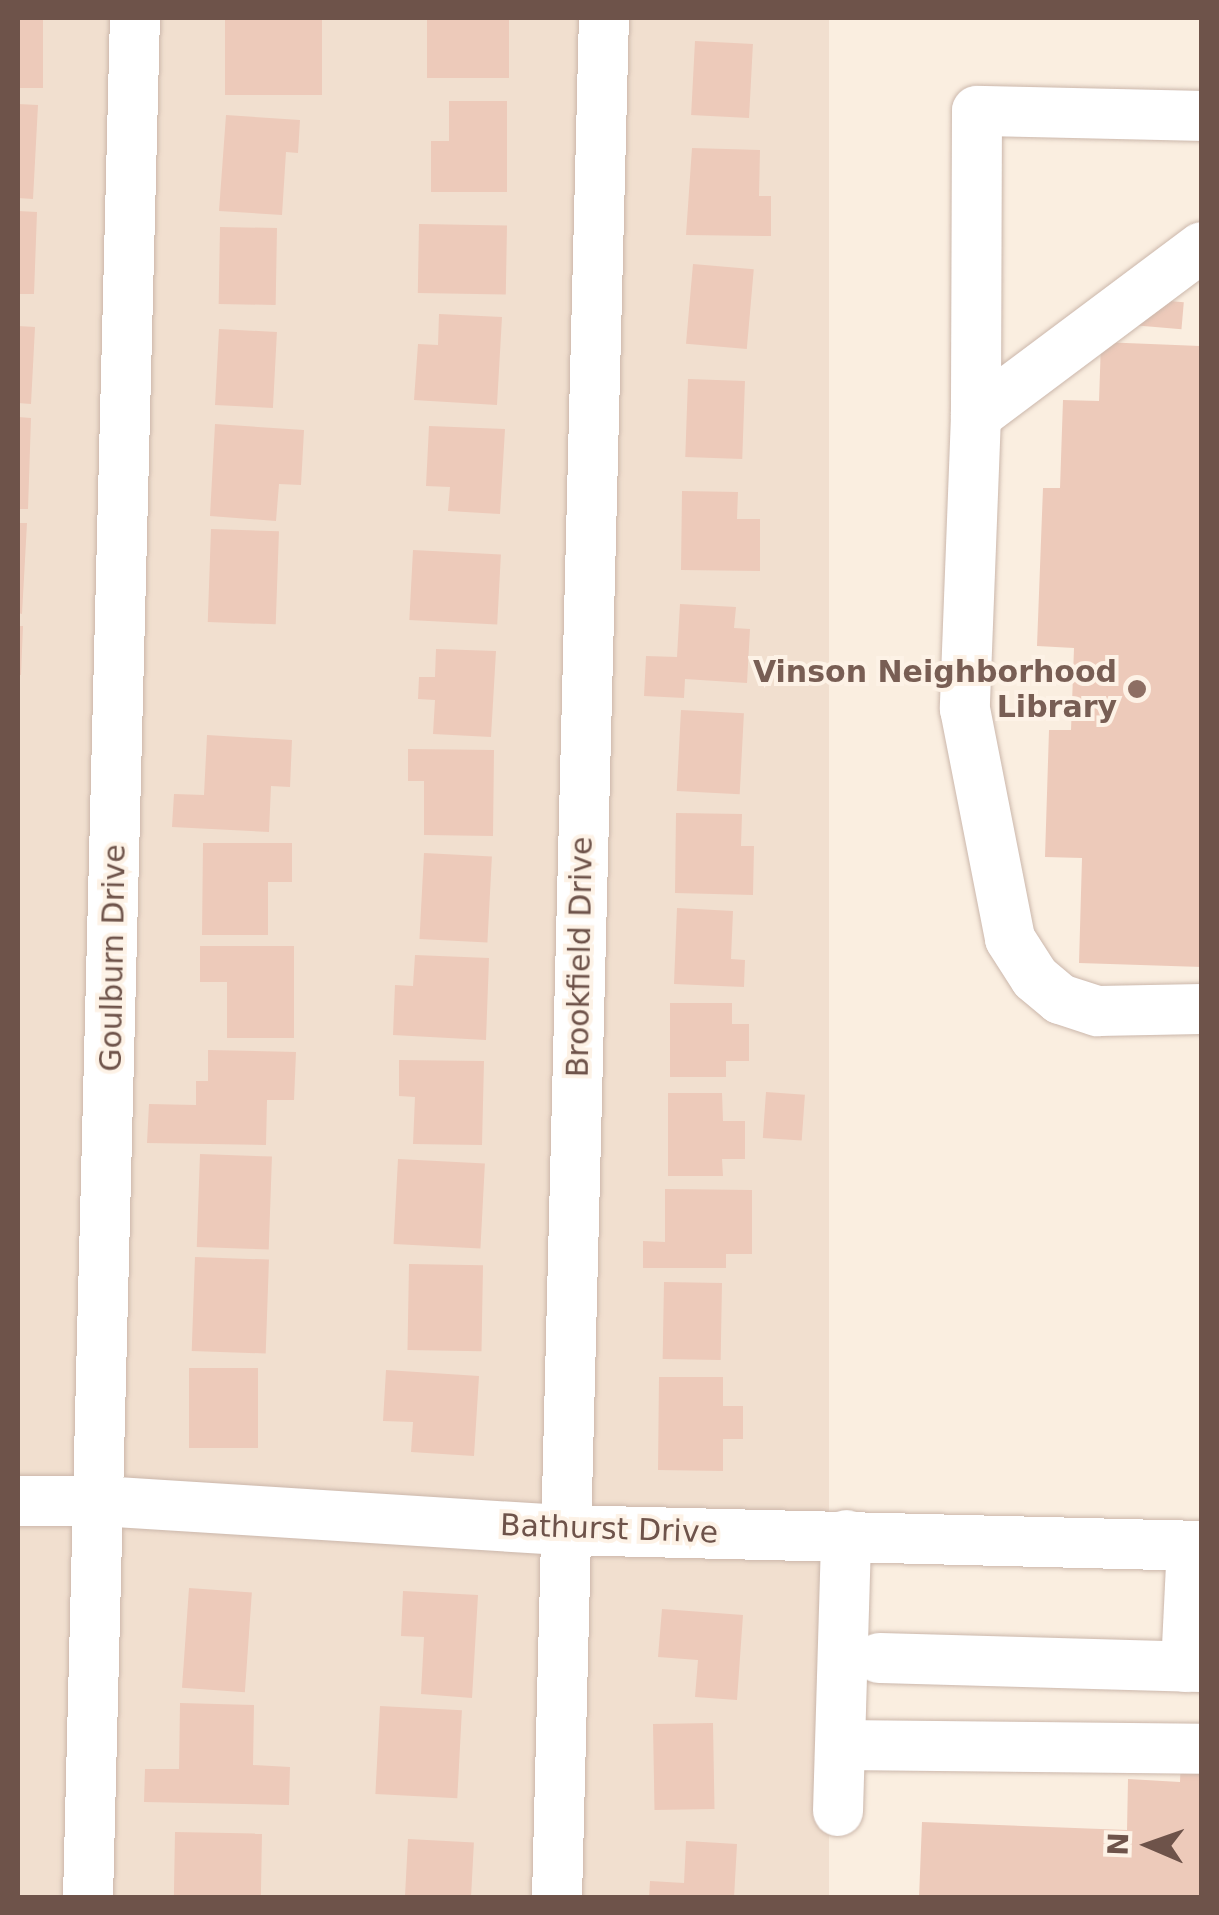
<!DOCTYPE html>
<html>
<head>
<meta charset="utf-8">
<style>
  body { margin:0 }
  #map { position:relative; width:1219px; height:1915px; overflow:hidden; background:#faeee0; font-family:"DejaVu Sans",sans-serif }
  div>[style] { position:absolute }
  .residential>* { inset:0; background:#f1dfcf; transform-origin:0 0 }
  .building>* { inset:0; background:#edcaba; transform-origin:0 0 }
  .roads { filter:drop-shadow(0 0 2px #cbb7ab) drop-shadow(0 0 2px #cbb7ab) }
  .minor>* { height:50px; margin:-25px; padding:0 25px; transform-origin:25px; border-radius:25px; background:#fff }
  .dots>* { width:28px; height:28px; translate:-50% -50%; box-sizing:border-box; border:5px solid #fdf2e6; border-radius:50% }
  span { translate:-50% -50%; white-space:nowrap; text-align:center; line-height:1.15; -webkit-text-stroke:8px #fdf2e6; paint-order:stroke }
  .education-label { font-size:30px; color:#785e54; font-weight:700 }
  .right { translate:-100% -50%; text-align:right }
  .street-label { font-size:30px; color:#6e534a }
  .frame { position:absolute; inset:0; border:20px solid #6e534a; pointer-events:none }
  .north { position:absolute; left:1099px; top:1795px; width:100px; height:100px; -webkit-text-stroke:8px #fdf2e6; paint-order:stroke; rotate:272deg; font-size:28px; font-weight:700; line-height:40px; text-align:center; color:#6e534a }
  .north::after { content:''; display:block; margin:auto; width:35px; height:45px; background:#6e534a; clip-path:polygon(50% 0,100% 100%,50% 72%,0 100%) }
</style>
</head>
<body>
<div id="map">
  <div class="residential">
    <div style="left:18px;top:18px;width:811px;height:1879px"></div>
  </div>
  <div class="building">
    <div style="left:18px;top:18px;width:25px;height:70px"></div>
    <div style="left:225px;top:18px;width:97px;height:77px"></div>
    <div style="left:427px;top:18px;width:82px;height:60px"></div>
    <div style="left:695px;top:41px;width:58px;height:74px;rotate:3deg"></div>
    <div style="clip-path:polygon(449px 101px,507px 101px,507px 192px,431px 192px,431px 141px,449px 141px)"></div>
    <div style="clip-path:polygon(18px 104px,38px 105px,33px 199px,18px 198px)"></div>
    <div style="clip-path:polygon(226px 115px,300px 120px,298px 153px,286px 152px,282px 215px,219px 211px)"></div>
    <div style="clip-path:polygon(692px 148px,760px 150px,759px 196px,771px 196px,771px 236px,686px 235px)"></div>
    <div style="clip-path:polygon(18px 211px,37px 212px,34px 294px,18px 294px)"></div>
    <div style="left:419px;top:224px;width:88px;height:69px;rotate:1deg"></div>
    <div style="left:220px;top:227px;width:57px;height:77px;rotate:1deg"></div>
    <div style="left:693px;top:264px;width:61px;height:80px;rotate:5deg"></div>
    <div style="left:1134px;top:298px;width:50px;height:27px;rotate:5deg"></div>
    <div style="clip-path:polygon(439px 314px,502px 317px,497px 405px,414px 400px,418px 344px,438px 345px)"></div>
    <div style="clip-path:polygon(18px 326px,35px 327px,31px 404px,18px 403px)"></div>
    <div style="left:219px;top:329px;width:58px;height:76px;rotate:3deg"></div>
    <div style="clip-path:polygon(1101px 342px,1200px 346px,1202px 967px,1079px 963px,1082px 858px,1045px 857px,1049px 730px,1071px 730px,1074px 648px,1037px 646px,1043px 488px,1060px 488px,1063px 400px,1099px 401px)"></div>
    <div style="left:688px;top:379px;width:57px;height:78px;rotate:2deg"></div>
    <div style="clip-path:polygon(18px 417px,31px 418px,28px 509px,18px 509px)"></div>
    <div style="clip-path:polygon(215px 424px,304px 430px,301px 485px,279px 484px,276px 521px,210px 516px)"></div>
    <div style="clip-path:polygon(429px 426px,505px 429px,500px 514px,448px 511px,450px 487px,426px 486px)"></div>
    <div style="clip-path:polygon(682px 491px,738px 492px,737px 519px,760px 519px,760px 571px,681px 570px)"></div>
    <div style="clip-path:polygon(18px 523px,27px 523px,22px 614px,18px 613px)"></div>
    <div style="left:211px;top:529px;width:68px;height:93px;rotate:2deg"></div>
    <div style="left:413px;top:550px;width:88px;height:70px;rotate:3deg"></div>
    <div style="clip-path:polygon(680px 604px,736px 607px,734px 628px,750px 629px,747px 683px,685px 679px,684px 698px,644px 696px,646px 656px,677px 657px)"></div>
    <div style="clip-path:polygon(18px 626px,23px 626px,21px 675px,18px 675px)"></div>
    <div style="clip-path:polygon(436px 649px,496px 651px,491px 737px,433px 734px,435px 700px,418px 699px,419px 677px,435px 677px)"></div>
    <div style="left:681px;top:710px;width:63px;height:81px;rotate:3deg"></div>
    <div style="clip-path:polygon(207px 735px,292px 740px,290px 787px,271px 786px,269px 832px,172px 827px,174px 794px,204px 795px)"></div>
    <div style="clip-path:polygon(408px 749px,494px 750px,493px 836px,424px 835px,424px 781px,408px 781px)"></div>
    <div style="clip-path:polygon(676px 813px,742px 814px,741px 846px,754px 846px,753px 895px,675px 893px)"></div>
    <div style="clip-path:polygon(203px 843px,292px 843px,292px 882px,268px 882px,268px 935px,202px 935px)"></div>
    <div style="left:424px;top:853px;width:68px;height:86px;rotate:3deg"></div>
    <div style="clip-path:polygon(677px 908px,733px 911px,731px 959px,745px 960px,744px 987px,674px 984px)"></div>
    <div style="clip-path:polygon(200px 946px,294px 946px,294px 1038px,227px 1038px,227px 982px,200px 982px)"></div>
    <div style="clip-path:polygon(415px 955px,489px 958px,486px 1040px,393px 1035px,395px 985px,413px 986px)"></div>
    <div style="clip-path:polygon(670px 1003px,732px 1003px,732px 1024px,749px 1024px,749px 1061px,726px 1061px,726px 1077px,670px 1077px)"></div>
    <div style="clip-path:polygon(208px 1050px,296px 1052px,294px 1100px,267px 1100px,266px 1145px,147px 1143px,149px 1104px,196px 1105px,196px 1081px,208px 1081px)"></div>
    <div style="clip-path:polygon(399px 1060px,484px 1061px,482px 1145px,413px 1144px,415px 1097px,399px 1096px)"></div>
    <div style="left:766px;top:1092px;width:39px;height:46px;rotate:4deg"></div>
    <div style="clip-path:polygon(668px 1093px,722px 1093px,723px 1121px,745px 1121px,745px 1159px,722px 1159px,723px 1176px,668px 1176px)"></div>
    <div style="left:200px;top:1154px;width:72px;height:93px;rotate:2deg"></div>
    <div style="left:398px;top:1159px;width:87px;height:85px;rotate:3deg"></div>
    <div style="clip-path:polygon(665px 1189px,752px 1190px,752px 1254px,726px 1254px,726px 1268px,643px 1268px,643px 1241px,665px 1242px)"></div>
    <div style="left:195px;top:1257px;width:74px;height:94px;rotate:2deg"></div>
    <div style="left:409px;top:1264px;width:74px;height:86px;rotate:1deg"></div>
    <div style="left:664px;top:1282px;width:58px;height:77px;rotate:1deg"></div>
    <div style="left:189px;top:1368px;width:69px;height:80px"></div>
    <div style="clip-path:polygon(386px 1370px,479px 1376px,474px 1456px,411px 1452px,413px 1422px,383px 1421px)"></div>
    <div style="clip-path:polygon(659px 1377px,723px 1377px,723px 1406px,743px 1406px,743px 1439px,723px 1439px,723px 1471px,658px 1470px)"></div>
    <div style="left:189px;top:1588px;width:63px;height:100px;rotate:4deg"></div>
    <div style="clip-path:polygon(403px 1591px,478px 1595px,472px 1698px,421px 1694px,424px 1637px,401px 1636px)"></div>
    <div style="clip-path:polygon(662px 1609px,743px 1615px,737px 1700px,695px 1697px,698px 1660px,658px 1657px)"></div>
    <div style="clip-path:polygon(180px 1703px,254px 1705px,253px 1765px,290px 1767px,289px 1805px,144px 1802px,145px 1769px,179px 1769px)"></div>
    <div style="left:380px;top:1706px;width:82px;height:88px;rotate:3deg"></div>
    <div style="left:713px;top:1723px;width:86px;height:60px;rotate:89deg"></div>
    <div style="clip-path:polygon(1181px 1757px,1202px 1758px,1202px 1898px,919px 1898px,922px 1822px,1127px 1830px,1128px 1779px,1180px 1782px)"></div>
    <div style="left:175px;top:1832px;width:87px;height:66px;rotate:1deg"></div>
    <div style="left:408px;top:1839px;width:66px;height:59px;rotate:3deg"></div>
    <div style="clip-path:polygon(686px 1841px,737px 1844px,734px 1898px,649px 1898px,650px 1881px,684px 1883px)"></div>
  </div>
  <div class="roads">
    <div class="minor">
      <div style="left:1202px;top:116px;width:225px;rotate:-178.7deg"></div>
      <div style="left:977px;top:111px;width:305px;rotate:90.2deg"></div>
      <div style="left:976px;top:416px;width:293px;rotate:92.2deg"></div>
      <div style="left:965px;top:709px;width:234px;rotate:78.9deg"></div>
      <div style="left:1010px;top:939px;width:46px;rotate:57.3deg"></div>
      <div style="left:1035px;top:978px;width:33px;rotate:40deg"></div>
      <div style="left:1060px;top:999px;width:40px;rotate:18deg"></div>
      <div style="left:1098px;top:1011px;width:104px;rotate:-1.1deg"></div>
      <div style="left:976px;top:416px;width:282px;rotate:-36.8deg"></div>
      <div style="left:18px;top:1501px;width:82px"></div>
      <div style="left:100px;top:1501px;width:467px;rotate:3.6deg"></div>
      <div style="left:566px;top:1530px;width:636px;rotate:1.44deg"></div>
      <div style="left:879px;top:1658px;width:323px;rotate:1.6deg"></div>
      <div style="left:1186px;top:1667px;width:121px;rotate:-87.2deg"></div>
      <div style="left:842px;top:1745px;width:360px;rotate:0.6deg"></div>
      <div style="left:838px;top:1811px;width:276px;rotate:-88.3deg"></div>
      <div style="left:88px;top:1898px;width:1881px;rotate:-88.57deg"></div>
      <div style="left:557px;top:1898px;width:1881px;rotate:-88.57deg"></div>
    </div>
  </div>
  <div class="dots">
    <div style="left:1137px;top:689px;background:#8d6e63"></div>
  </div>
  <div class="education-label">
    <span class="right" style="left:1117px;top:689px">Vinson Neighborhood<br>Library</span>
  </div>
  <div class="street-label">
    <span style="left:580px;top:957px;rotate:-89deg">Brookfield Drive</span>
    <span style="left:113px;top:958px;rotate:-89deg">Goulburn Drive</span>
    <span style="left:609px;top:1529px;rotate:2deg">Bathurst Drive</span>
  </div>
  <div class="frame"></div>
  <div class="north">N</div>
</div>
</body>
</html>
